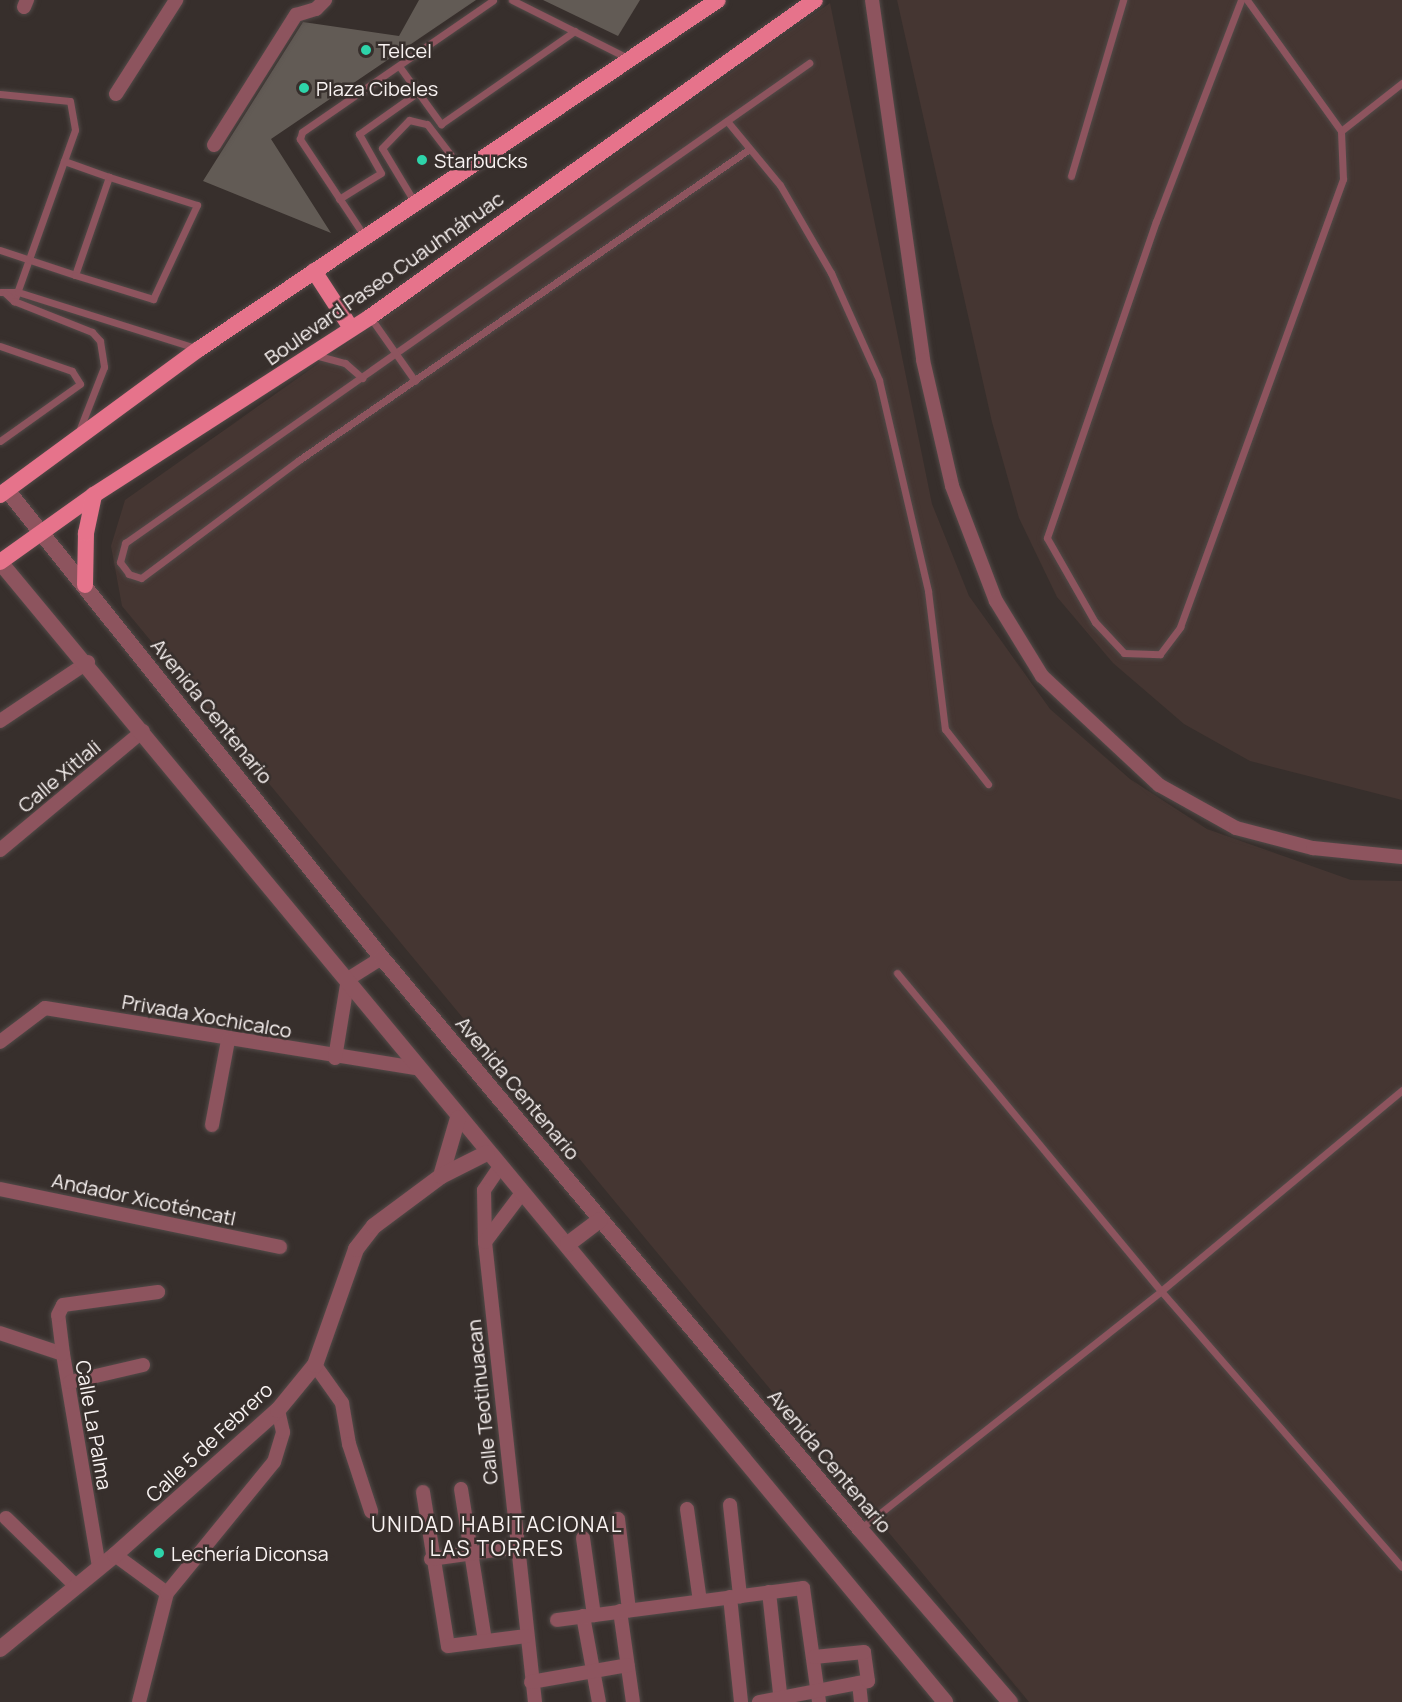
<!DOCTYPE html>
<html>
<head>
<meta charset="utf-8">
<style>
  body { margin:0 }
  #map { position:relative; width:1402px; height:1702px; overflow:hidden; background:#372f2c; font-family:Manrope,sans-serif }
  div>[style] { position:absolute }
  .built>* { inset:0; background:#453632 }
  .building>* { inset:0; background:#625b55 }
  .roads { filter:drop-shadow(0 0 2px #524a48) drop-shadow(0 0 2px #524a48) }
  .service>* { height:7px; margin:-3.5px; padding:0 3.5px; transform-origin:3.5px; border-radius:3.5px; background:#8d545e }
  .minor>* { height:14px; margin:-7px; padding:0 7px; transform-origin:7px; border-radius:7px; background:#8d545e }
  .tertiary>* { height:16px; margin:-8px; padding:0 8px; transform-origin:8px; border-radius:8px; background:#8d545e }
  .primary>* { height:16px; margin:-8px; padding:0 8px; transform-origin:8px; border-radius:8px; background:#e6738b }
  .dots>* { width:16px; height:16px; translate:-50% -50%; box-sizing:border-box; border:3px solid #372f2c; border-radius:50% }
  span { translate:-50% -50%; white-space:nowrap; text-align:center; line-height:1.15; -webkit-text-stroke:5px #372f2c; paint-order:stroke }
  .poi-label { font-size:20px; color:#f9f3f2 }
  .left { translate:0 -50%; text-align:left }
  .street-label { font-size:20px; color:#f9f3f2 }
  .neighbourhood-label { font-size:21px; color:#f9f3f2; letter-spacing:1.5px }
</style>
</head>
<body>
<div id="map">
  <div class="built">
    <div style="clip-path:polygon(897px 0,1402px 0,1402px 800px,1250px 761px,1184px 724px,1113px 663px,1057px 597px,1019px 518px,992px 422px)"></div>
    <div style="clip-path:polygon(830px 3px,932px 504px,969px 596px,1050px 709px,1130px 779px,1207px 829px,1351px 880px,1402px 881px,1402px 1702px,1029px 1702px,122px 606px,111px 546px,125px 500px)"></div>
  </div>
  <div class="building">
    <div style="clip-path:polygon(419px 0,476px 0,271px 139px,331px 233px,203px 181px,303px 22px,399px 36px)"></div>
    <div style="clip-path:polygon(543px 0,640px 0,618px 36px)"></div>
  </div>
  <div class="roads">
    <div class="service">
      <div style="left:512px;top:0;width:130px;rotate:26.6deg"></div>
      <div style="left:1241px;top:0;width:237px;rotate:111deg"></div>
      <div style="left:1156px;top:221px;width:335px;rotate:109deg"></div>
      <div style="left:1047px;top:538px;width:97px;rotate:60.3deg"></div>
      <div style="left:1095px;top:622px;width:42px;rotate:46.9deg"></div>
      <div style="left:1124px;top:653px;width:36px;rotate:2deg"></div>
      <div style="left:1160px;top:654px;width:34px;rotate:-53deg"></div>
      <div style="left:1180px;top:627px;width:477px;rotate:-70deg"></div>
      <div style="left:1343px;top:179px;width:48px;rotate:-92.4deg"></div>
      <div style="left:1247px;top:0;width:161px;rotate:54.3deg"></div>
      <div style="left:1341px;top:131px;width:78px;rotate:-38.2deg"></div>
      <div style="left:399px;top:66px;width:72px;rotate:54.1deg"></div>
      <div style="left:441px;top:124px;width:163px;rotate:-34.8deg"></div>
      <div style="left:0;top:94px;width:70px;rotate:5.7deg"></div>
      <div style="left:70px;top:101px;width:29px;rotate:80deg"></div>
      <div style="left:75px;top:130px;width:182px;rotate:109.6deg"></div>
      <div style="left:727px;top:121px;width:83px;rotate:50.4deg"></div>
      <div style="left:780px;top:185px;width:102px;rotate:59.9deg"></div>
      <div style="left:831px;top:273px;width:117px;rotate:65.8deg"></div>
      <div style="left:879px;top:380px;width:217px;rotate:76.9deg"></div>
      <div style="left:928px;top:591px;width:139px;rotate:83deg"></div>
      <div style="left:945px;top:729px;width:70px;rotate:52deg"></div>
      <div style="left:748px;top:150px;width:546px;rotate:145.38deg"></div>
      <div style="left:299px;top:460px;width:197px;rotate:143.2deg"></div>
      <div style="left:141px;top:578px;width:13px;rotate:-162deg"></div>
      <div style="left:129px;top:574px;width:15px;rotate:-127deg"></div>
      <div style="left:120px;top:562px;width:20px;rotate:-75deg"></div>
      <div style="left:125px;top:543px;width:836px;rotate:-35.06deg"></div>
      <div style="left:1071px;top:176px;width:184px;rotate:-73.5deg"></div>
      <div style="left:339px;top:199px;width:49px;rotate:-31.8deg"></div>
      <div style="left:381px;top:173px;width:45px;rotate:-119.4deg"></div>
      <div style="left:359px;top:134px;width:72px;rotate:-35.4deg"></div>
      <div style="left:415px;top:203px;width:64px;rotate:-121deg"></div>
      <div style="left:382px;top:148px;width:39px;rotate:-46deg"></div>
      <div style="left:409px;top:120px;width:18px;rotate:13deg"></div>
      <div style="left:427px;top:124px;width:59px;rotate:52.5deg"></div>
      <div style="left:365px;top:237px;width:118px;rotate:-123.6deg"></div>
      <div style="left:300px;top:139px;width:7px;rotate:-74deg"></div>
      <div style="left:302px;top:132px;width:232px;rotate:-34.6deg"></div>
      <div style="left:0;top:250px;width:79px;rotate:18.4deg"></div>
      <div style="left:75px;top:275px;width:104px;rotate:-70.9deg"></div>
      <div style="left:109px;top:177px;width:48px;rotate:-160.4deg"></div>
      <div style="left:75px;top:275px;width:82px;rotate:17.1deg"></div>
      <div style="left:153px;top:299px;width:104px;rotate:-64.9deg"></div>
      <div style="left:197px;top:205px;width:92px;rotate:-162.3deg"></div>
      <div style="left:0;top:292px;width:18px"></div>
      <div style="left:18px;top:292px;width:187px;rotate:17.5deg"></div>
      <div style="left:5px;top:293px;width:12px;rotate:42deg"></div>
      <div style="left:14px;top:301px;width:84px;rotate:21.7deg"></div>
      <div style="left:92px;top:332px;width:12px;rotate:48deg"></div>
      <div style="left:100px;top:341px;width:26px;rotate:81deg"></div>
      <div style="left:104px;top:367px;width:69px;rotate:111.3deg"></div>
      <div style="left:370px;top:317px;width:78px;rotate:54.9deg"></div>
      <div style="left:0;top:346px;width:76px;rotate:19.1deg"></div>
      <div style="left:72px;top:371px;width:15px;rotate:58deg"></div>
      <div style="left:80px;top:384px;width:98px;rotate:144.5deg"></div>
      <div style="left:315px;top:355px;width:31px;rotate:15deg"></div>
      <div style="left:345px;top:363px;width:23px;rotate:41deg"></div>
      <div style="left:897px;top:973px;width:413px;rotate:50.3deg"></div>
      <div style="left:1161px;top:1291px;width:366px;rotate:48.9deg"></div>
      <div style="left:860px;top:1529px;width:384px;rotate:-38.3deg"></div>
      <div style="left:1161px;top:1291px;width:314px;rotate:-39.8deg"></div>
    </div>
    <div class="minor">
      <div style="left:872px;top:0;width:364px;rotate:81.9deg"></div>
      <div style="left:923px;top:360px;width:129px;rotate:77deg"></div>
      <div style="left:952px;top:486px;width:123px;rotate:69.1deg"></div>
      <div style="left:996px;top:601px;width:88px;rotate:58.5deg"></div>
      <div style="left:1042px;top:676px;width:160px;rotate:43deg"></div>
      <div style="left:1159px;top:785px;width:88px;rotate:29.2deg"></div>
      <div style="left:1236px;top:828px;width:80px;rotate:14.6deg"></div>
      <div style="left:1313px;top:848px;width:89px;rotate:5.8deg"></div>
      <div style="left:24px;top:7px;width:8px;rotate:-67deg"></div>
      <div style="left:116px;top:94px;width:112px;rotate:-57.4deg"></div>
      <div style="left:214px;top:145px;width:154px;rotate:-57.8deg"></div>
      <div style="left:296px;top:15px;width:21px;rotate:-17deg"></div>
      <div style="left:316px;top:9px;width:13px;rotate:-45deg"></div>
      <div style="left:0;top:721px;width:106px;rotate:-33.8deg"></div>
      <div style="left:0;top:850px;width:186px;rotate:-39.8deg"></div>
      <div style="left:0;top:1042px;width:56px;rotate:-37.1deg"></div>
      <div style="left:45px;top:1008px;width:380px;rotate:9.2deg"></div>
      <div style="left:335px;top:1058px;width:80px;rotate:-80.7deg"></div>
      <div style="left:348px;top:979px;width:40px;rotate:-32deg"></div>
      <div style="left:212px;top:1125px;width:86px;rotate:-79.3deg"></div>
      <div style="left:499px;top:1168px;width:27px;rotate:124deg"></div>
      <div style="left:484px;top:1190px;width:52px;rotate:88.9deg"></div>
      <div style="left:485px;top:1242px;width:463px;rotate:83.8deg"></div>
      <div style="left:0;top:1189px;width:286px;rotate:11.7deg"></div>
      <div style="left:485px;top:1242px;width:61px;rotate:-52.9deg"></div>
      <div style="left:0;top:1333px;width:66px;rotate:18.4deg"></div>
      <div style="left:63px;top:1354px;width:216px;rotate:80.4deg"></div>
      <div style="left:63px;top:1354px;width:39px;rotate:-97deg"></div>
      <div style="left:58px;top:1315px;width:11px;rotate:-63deg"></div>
      <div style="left:63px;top:1305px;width:96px;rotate:-7.8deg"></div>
      <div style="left:315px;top:1365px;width:47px;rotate:54.6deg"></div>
      <div style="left:342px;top:1403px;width:42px;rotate:80.3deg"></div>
      <div style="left:349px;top:1444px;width:71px;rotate:71.8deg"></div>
      <div style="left:70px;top:1382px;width:75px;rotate:-13.1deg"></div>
      <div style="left:461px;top:1489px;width:154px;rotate:81deg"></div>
      <div style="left:423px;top:1492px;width:156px;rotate:80.8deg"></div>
      <div style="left:448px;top:1646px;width:79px;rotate:-7.3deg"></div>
      <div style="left:730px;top:1505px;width:92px;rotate:83.7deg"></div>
      <div style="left:687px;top:1509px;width:93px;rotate:82deg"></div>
      <div style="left:6px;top:1518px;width:96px;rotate:44.2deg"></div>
      <div style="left:618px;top:1519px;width:92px;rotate:83.1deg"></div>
      <div style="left:583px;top:1538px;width:78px;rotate:81.9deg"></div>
      <div style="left:115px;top:1555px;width:64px;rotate:36.2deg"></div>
      <div style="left:431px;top:1559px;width:86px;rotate:-8deg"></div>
      <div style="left:769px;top:1592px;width:111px;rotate:83.8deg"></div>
      <div style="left:730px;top:1597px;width:106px;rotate:84deg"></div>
      <div style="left:620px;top:1611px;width:92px;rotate:81.9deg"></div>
      <div style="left:583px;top:1616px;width:87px;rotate:79.5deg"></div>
      <div style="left:557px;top:1620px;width:248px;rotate:-7.4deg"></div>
      <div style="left:803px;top:1588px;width:115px;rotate:82deg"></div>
      <div style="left:531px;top:1682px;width:98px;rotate:-9.9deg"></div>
      <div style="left:859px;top:1683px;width:19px;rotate:84deg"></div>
      <div style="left:139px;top:1702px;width:113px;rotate:-75.6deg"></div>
      <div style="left:167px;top:1593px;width:169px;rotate:-50.8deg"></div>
      <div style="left:274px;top:1462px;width:31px;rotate:-73deg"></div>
      <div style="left:283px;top:1432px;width:23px;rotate:-103deg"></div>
      <div style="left:759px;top:1702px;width:111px;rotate:-10.9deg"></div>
      <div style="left:868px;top:1681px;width:29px;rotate:-98deg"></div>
      <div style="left:864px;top:1652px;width:50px;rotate:174.3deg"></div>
    </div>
    <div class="tertiary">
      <div style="left:7px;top:490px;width:600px;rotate:51.3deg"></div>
      <div style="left:382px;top:958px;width:745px;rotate:50.07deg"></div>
      <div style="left:860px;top:1529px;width:229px;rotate:49.1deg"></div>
      <div style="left:0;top:562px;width:1481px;rotate:50.34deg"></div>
      <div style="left:441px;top:1176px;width:60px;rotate:-73.7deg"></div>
      <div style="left:568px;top:1244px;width:40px;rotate:-37deg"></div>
      <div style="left:0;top:1649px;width:149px;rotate:-39.3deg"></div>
      <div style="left:115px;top:1555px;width:218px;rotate:-41.7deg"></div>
      <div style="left:278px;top:1410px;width:58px;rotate:-50.6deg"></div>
      <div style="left:315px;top:1365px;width:123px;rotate:-70.5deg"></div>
      <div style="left:356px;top:1249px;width:29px;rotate:-52deg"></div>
      <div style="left:374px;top:1226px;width:84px;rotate:-36.7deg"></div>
      <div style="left:441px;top:1176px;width:51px;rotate:-26.6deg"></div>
    </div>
    <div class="primary">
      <div style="left:314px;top:271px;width:68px;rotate:57deg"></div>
      <div style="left:0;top:495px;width:247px;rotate:-36.3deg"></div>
      <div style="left:199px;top:349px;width:625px;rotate:-33.92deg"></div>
      <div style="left:0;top:562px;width:115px;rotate:-35.5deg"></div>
      <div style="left:94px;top:495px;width:328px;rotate:-32.8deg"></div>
      <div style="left:370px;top:317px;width:546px;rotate:-35.46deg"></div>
      <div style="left:85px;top:585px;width:52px;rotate:-88.9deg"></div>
      <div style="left:86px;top:533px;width:39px;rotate:-78deg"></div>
    </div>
  </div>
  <div class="dots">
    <div style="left:366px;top:50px;background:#2ed4aa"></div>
    <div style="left:304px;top:88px;background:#2ed4aa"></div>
    <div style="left:422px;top:160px;background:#2ed4aa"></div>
    <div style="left:159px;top:1553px;background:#2ed4aa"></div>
  </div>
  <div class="poi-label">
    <span class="left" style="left:378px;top:50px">Telcel</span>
    <span class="left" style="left:316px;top:88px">Plaza Cibeles</span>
    <span class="left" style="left:434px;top:160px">Starbucks</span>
    <span class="left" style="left:171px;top:1553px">Lechería Diconsa</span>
  </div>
  <div class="street-label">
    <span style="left:384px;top:278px;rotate:-35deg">Boulevard Paseo Cuauhnáhuac</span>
    <span style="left:212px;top:711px;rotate:51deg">Avenida Centenario</span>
    <span style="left:59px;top:776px;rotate:-40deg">Calle Xitlali</span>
    <span style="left:207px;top:1016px;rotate:10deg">Privada Xochicalco</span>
    <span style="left:518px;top:1088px;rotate:50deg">Avenida Centenario</span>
    <span style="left:144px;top:1199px;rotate:12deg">Andador Xicoténcatl</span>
    <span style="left:482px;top:1402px;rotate:-96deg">Calle Teotihuacan</span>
    <span style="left:94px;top:1425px;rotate:80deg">Calle La Palma</span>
    <span style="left:209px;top:1442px;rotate:-43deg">Calle 5 de Febrero</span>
    <span style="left:830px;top:1461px;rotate:50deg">Avenida Centenario</span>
  </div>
  <div class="neighbourhood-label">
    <span style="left:497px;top:1536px">UNIDAD HABITACIONAL<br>LAS TORRES</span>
  </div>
</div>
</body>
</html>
